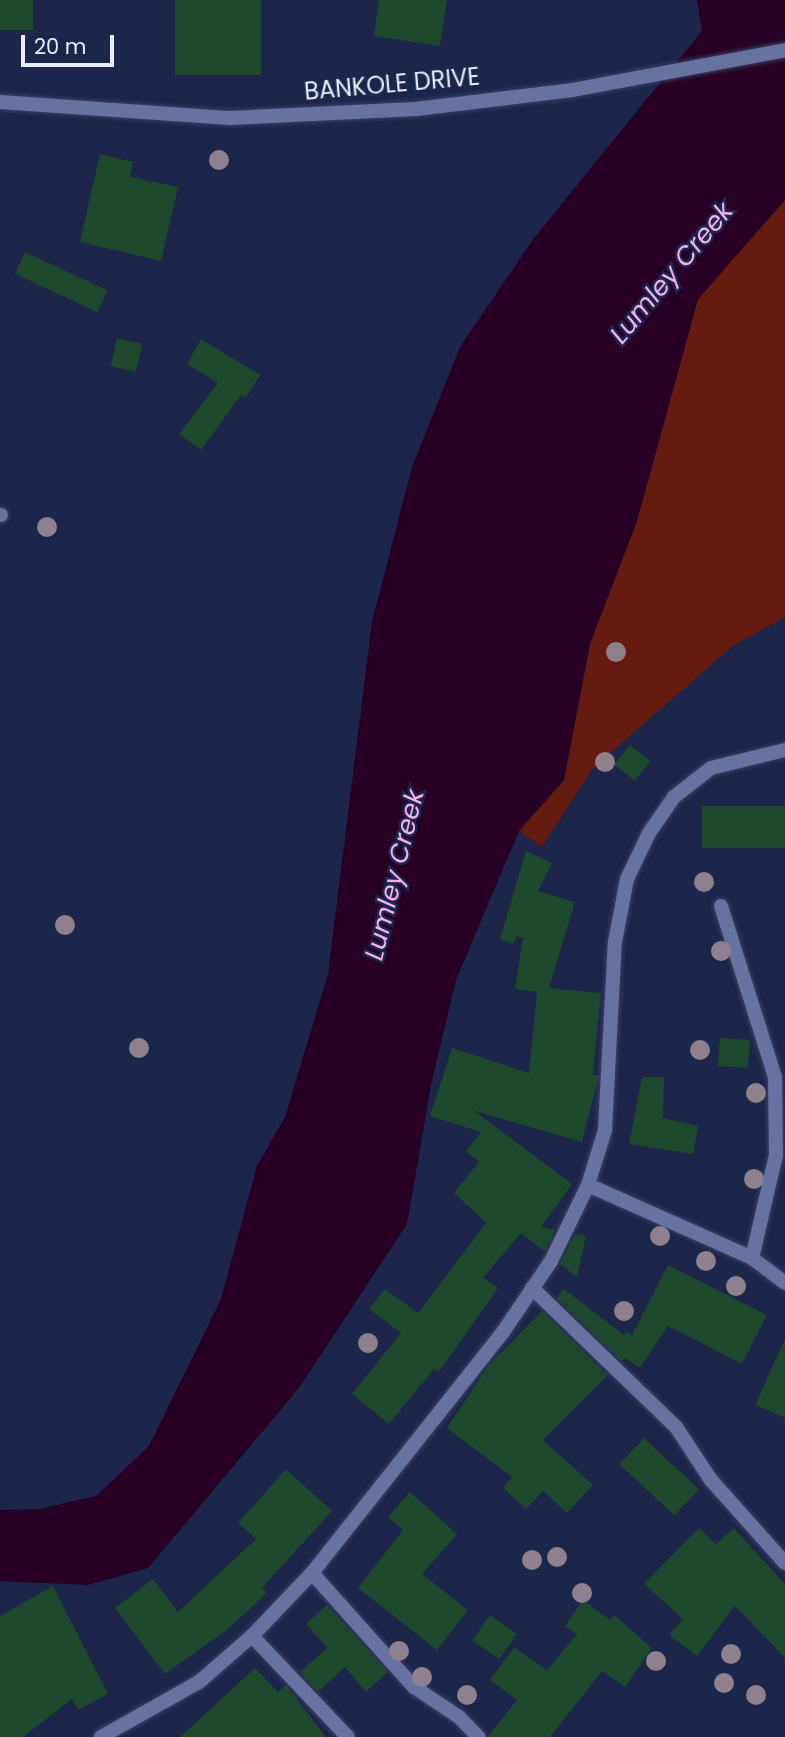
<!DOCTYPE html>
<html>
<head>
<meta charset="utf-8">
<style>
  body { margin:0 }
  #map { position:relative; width:785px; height:1737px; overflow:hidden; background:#1c254a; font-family:Poppins,sans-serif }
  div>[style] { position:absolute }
  .green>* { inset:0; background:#651b10 }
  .water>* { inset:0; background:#280025 }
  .building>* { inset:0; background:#1d482b; transform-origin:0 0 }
  .roads { filter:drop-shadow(0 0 2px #394163) drop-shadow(0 0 2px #394163) }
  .lane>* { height:14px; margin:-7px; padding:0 7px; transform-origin:7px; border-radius:7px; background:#6673a0 }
  .street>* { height:14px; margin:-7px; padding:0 7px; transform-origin:7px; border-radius:7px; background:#6673a0 }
  .trees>* { width:20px; height:20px; margin:-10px; border-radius:50%; background:#8e808d }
  span { translate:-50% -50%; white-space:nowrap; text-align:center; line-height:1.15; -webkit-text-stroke:5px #1c254a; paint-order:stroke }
  .street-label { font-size:24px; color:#e9edfc }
  .water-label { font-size:26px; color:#f6afeb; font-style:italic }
  .scale { position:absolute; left:21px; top:35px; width:93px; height:32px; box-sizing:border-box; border:4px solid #e9edfc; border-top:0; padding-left:9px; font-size:21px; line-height:24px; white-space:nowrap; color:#e9edfc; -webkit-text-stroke:5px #1c254a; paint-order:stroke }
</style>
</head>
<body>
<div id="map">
  <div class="green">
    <div style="clip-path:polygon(785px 200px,785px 617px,734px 645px,593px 768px,542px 847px,519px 831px,564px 780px,590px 644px,637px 521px,698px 299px)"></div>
  </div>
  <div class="water">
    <div style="clip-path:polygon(697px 0,785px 0,785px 200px,698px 299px,637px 521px,590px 644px,564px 780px,519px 831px,456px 980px,432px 1080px,407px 1224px,299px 1388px,148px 1568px,88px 1585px,0 1581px,0 1510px,39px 1509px,96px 1496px,149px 1446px,221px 1299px,257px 1166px,285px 1117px,328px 974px,372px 622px,412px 467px,460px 347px,534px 238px,702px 31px)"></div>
  </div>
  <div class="building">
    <div style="left:0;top:0;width:33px;height:30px"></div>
    <div style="left:175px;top:0;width:86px;height:75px"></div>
    <div style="clip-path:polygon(379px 0,447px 0,440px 46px,374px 36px)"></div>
    <div style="clip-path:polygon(100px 154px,133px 162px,130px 177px,178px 187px,161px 261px,80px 242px)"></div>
    <div style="left:25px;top:252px;width:91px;height:24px;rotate:25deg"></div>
    <div style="left:117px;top:338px;width:26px;height:29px;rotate:13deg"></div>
    <div style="clip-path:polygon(201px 339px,260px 375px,246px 398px,241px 395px,201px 450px,179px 434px,218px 383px,187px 364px)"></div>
    <div style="left:630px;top:745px;width:26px;height:25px;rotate:39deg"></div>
    <div style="left:785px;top:806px;width:42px;height:83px;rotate:90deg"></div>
    <div style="clip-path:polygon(526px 851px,552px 863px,538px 891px,575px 902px,549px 988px,601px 993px,593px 1075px,598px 1075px,598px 1080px,582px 1142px,474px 1111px,572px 1184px,541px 1227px,555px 1230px,545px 1252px,521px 1233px,483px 1278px,498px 1288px,439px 1372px,434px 1369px,389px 1424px,352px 1394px,401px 1333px,369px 1309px,385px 1289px,418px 1313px,486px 1223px,454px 1193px,479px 1162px,466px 1151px,481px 1132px,430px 1116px,452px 1048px,529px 1073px,537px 992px,515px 989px,523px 938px,517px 936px,513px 944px,500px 939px)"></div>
    <div style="left:720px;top:1038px;width:30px;height:28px;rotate:4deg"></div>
    <div style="clip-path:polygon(642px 1077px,664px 1077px,663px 1118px,698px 1126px,693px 1154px,629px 1144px)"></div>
    <div style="clip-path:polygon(575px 1234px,586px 1236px,577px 1277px,560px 1264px)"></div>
    <div style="clip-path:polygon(668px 1265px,767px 1315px,742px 1364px,668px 1326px,640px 1368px,625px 1358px,622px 1361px,556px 1298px,564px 1289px,624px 1335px,626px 1331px,632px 1335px)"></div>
    <div style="clip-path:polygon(542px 1311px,608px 1375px,543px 1440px,593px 1485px,567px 1513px,543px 1491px,526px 1509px,503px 1488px,512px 1477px,447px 1428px,489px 1365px)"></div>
    <div style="clip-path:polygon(785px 1339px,785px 1418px,755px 1405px)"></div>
    <div style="left:644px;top:1438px;width:75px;height:36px;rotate:43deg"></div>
    <div style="clip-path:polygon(286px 1469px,332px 1511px,262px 1588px,267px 1593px,228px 1629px,165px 1674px,115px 1608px,153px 1579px,178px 1612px,256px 1539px,238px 1523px)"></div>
    <div style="clip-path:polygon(410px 1492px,457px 1534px,422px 1574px,468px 1610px,437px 1650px,358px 1588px,403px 1530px,388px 1517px)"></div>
    <div style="clip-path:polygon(699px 1528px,716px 1544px,734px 1528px,785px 1584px,785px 1658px,735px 1606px,697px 1656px,669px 1635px,683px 1619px,644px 1584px)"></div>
    <div style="clip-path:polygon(53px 1586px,108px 1694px,78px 1710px,72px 1699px,23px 1737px,0 1737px,0 1616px)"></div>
    <div style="clip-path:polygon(583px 1600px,610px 1620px,614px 1615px,652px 1648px,625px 1687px,602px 1671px,550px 1737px,487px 1737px,517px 1700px,490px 1680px,514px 1647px,547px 1670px,577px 1634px,565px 1626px)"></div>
    <div style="clip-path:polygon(327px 1605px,388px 1672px,366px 1692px,345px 1667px,318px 1692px,300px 1672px,327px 1648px,306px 1624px)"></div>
    <div style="left:490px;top:1615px;width:33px;height:31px;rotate:35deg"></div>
    <div style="clip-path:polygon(255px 1668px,278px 1692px,286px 1685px,326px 1737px,180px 1737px)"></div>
  </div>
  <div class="roads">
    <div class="lane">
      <div style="left:721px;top:906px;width:179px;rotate:72.5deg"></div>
      <div style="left:775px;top:1077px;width:78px;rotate:89.3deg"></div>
      <div style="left:776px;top:1155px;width:106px;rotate:103.1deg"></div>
    </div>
    <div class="street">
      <div style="left:0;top:102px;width:231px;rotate:4deg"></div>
      <div style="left:230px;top:118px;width:186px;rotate:-2.8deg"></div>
      <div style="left:416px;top:109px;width:157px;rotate:-6.9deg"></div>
      <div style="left:572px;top:90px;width:217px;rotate:-10.6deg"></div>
      <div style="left:0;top:515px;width:1px"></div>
      <div style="left:588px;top:1185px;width:180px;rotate:24deg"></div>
      <div style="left:752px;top:1258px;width:41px;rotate:37.1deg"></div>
      <div style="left:532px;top:1288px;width:200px;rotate:44deg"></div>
      <div style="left:676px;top:1427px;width:64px;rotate:56.6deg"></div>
      <div style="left:711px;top:1480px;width:111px;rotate:48.3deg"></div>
      <div style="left:312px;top:1573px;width:153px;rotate:48.2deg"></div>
      <div style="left:414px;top:1687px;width:54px;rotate:33.7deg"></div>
      <div style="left:459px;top:1717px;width:28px;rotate:46deg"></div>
      <div style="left:252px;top:1636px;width:139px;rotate:46.5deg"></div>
      <div style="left:101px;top:1737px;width:112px;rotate:-29.3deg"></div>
      <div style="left:199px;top:1682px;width:70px;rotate:-41deg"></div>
      <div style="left:252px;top:1636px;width:87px;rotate:-46.4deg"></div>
      <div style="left:312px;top:1573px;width:308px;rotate:-51.6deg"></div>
      <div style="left:503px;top:1332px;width:86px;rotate:-55.9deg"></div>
      <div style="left:551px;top:1261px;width:85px;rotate:-64deg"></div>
      <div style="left:588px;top:1185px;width:58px;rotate:-72.8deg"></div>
      <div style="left:605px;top:1130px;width:188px;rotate:-87deg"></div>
      <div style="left:615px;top:942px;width:64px;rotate:-79.2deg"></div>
      <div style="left:627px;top:879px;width:51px;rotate:-64.4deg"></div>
      <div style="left:649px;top:833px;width:44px;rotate:-55.2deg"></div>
      <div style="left:674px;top:797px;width:47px;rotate:-38.1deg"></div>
      <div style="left:711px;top:768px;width:76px;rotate:-13.7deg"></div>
    </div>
  </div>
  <div class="trees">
    <div style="left:219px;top:160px"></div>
    <div style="left:47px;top:527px"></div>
    <div style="left:616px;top:652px"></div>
    <div style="left:605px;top:762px"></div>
    <div style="left:704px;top:882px"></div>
    <div style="left:65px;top:925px"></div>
    <div style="left:721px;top:951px"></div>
    <div style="left:139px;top:1048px"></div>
    <div style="left:700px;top:1050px"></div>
    <div style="left:756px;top:1093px"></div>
    <div style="left:754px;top:1179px"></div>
    <div style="left:660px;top:1236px"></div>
    <div style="left:706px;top:1261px"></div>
    <div style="left:736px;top:1286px"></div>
    <div style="left:624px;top:1311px"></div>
    <div style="left:368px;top:1343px"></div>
    <div style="left:557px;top:1557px"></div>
    <div style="left:532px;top:1560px"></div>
    <div style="left:582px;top:1593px"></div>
    <div style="left:399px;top:1651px"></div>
    <div style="left:731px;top:1654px"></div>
    <div style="left:656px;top:1661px"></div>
    <div style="left:422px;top:1677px"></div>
    <div style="left:724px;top:1683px"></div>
    <div style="left:467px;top:1695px"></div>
    <div style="left:756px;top:1695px"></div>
  </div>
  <div class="street-label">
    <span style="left:392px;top:84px;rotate:-5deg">BANKOLE DRIVE</span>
  </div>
  <div class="water-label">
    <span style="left:672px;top:273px;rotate:-50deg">Lumley Creek</span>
    <span style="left:395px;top:875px;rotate:-76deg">Lumley Creek</span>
  </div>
  <div class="scale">20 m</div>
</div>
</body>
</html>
